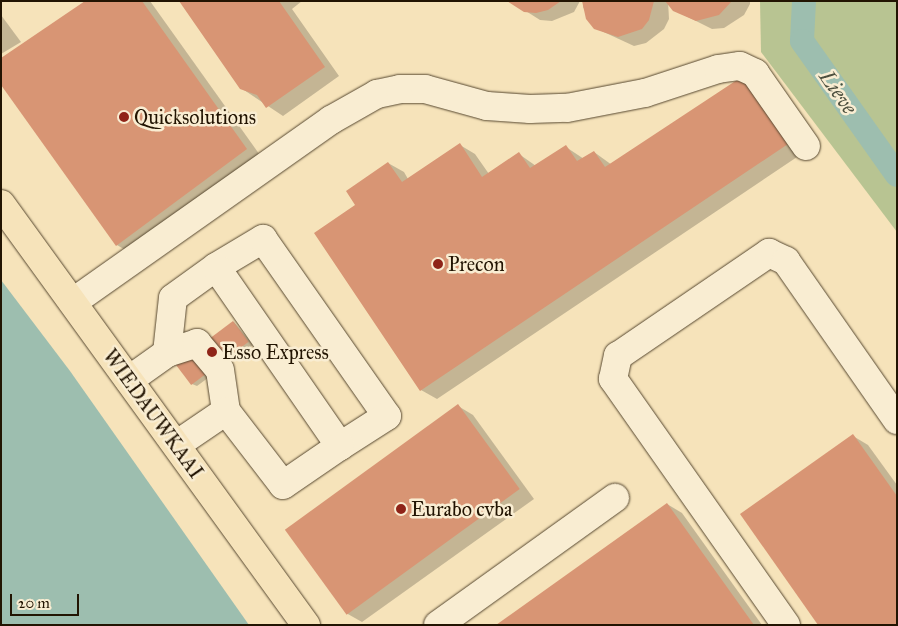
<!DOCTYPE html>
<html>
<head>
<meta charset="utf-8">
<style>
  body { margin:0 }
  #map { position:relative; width:898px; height:626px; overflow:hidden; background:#f6e3ba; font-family:"IM FELL Great Primer",serif }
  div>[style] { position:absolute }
  .green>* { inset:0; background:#b8c492 }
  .water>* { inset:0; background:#9dbeaf }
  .shadow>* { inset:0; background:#0003 }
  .canal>* { height:24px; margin:-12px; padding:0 12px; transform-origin:12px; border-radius:12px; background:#9dbeaf }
  .building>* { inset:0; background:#d89574; transform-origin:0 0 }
  .roads { filter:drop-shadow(0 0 1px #574830) drop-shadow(0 0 1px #574830) }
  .minor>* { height:28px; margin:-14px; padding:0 14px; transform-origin:14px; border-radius:14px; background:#f9edd2 }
  .major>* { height:28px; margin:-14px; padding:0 14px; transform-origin:14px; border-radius:14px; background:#f6e3ba }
  .dots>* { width:14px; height:14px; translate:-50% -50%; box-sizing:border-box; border:2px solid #f9edd2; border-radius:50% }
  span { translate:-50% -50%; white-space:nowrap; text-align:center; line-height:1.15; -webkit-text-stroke:5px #f9edd2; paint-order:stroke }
  .poi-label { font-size:20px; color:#221402 }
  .left { translate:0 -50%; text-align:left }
  .street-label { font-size:20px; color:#221402 }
  .water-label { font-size:21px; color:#4d503f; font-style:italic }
  .frame { position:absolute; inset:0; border:2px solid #221402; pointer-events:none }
  .scale { position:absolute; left:10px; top:594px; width:69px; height:22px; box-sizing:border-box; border:2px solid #221402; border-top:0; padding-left:6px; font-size:15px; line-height:18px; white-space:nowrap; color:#221402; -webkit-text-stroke:4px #f9edd2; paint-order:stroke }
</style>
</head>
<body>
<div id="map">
  <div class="green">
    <div style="clip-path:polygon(760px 1px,897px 1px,897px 232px,761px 52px)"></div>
  </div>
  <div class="water">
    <div style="clip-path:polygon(1px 280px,70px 371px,249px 625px,1px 625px)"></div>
  </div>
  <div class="shadow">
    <div style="clip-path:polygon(87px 1px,150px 1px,262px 158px,132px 254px,117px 245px)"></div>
    <div style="clip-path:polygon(180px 1px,302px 1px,292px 9px,339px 76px,283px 116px,241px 88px)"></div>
    <div style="clip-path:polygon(510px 1px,580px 1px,574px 12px,552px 21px,540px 20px)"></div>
    <div style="clip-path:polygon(584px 1px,668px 1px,669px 19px,664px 29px,646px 43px,634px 46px,595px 28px,583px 7px)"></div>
    <div style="clip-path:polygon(669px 1px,750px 1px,750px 4px,744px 15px,724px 28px,712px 29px,674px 10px)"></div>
    <div style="clip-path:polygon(1px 15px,21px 42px,1px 54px)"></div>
    <div style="clip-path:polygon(743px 77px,803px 153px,437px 399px,421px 390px,357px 205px,388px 163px,404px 172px,408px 179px,460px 145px,475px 154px,489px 174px,519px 154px,536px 166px,566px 147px,584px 159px,594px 152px,612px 165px)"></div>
    <div style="clip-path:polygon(234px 322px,253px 345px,197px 386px,192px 384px,177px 363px)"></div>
    <div style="clip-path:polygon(458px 406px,473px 415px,534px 499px,362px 622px,346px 613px)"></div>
    <div style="clip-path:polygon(853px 436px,868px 445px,897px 485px,897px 625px)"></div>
    <div style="clip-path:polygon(667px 504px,682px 513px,762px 625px,498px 625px)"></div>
  </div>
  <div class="canal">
    <div style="left:804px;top:1px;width:40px;rotate:92.9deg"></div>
    <div style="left:802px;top:41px;width:164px;rotate:54.7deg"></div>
  </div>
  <div class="building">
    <div style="clip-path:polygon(85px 1px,142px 1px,247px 149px,116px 246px,1px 85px,1px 58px)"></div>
    <div style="clip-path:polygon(179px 1px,279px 1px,325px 67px,266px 108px,257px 95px,240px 89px)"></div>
    <div style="clip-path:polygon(507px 1px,561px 1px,548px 10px,536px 13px,524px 12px)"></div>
    <div style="clip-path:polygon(582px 1px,654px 1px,649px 20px,642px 29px,618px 37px,594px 29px,586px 19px)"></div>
    <div style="clip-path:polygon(665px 1px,732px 1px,719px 15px,696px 21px,673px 11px)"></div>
    <div style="clip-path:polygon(743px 76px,788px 144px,420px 391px,314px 233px,355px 205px,346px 191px,388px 162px,402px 182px,460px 143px,482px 177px,519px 152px,530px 168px,566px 145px,577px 161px,594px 151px,605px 167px)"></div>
    <div style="left:233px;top:321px;width:26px;height:72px;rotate:53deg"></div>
    <div style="left:458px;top:404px;width:105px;height:214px;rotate:54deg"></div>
    <div style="clip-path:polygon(853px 434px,897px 496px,897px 625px,818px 625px,740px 514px)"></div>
    <div style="clip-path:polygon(667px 503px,754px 625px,496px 625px)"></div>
  </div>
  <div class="roads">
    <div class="minor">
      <div style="left:216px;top:267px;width:55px;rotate:-30.8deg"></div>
      <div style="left:263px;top:239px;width:216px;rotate:55deg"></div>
      <div style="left:387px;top:416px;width:56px;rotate:147.4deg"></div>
      <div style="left:73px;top:302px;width:316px;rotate:-35.2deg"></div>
      <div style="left:331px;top:120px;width:53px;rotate:-29.5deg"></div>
      <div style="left:377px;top:94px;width:24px;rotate:-12deg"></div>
      <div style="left:400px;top:89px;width:25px"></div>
      <div style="left:425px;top:89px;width:64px;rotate:15.3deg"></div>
      <div style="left:487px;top:106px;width:43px;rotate:4deg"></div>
      <div style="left:530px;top:109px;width:37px;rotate:-2deg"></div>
      <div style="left:567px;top:108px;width:79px;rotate:-10.9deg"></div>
      <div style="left:645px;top:93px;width:77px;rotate:-18.2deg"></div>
      <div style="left:718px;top:69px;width:22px;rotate:-8deg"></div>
      <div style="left:740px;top:66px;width:17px;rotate:25deg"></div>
      <div style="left:755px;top:73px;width:89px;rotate:55.1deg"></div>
      <div style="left:167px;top:353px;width:32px;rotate:-18deg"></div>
      <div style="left:197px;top:343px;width:35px;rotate:50deg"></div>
      <div style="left:220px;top:370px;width:41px;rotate:81.7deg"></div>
      <div style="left:129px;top:380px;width:47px;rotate:-35.4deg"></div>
      <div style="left:167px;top:353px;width:55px;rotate:-83.8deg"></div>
      <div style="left:173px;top:298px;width:53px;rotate:-35.8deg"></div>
      <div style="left:216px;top:267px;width:218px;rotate:55.3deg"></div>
      <div style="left:340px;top:446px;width:69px;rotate:145.6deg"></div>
      <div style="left:283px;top:485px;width:93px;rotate:-127.6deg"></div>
      <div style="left:226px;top:411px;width:60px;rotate:145.8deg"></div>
      <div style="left:438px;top:625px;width:218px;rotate:-35.7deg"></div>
      <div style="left:786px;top:625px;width:301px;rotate:-125.1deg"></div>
      <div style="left:613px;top:379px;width:24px;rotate:-78deg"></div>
      <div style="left:618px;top:356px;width:183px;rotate:-34.3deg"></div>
      <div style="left:769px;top:253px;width:19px;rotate:25deg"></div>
      <div style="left:786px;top:261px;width:194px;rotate:55.1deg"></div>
    </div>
    <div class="major">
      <div style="left:1px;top:204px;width:520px;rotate:54.08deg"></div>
    </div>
  </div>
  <div class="dots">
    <div style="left:124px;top:117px;background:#8f2418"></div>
    <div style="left:438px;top:264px;background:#8f2418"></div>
    <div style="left:212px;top:352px;background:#8f2418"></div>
    <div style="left:401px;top:509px;background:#8f2418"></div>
  </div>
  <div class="poi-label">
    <span class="left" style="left:134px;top:117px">Quicksolutions</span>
    <span class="left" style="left:448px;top:264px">Precon</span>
    <span class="left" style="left:222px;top:352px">Esso Express</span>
    <span class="left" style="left:411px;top:509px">Eurabo cvba</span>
  </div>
  <div class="street-label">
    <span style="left:153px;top:414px;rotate:54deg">WIEDAUWKAAI</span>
  </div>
  <div class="water-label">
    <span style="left:838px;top:92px;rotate:55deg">Lieve</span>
  </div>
  <div class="frame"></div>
  <div class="scale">20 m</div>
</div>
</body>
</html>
